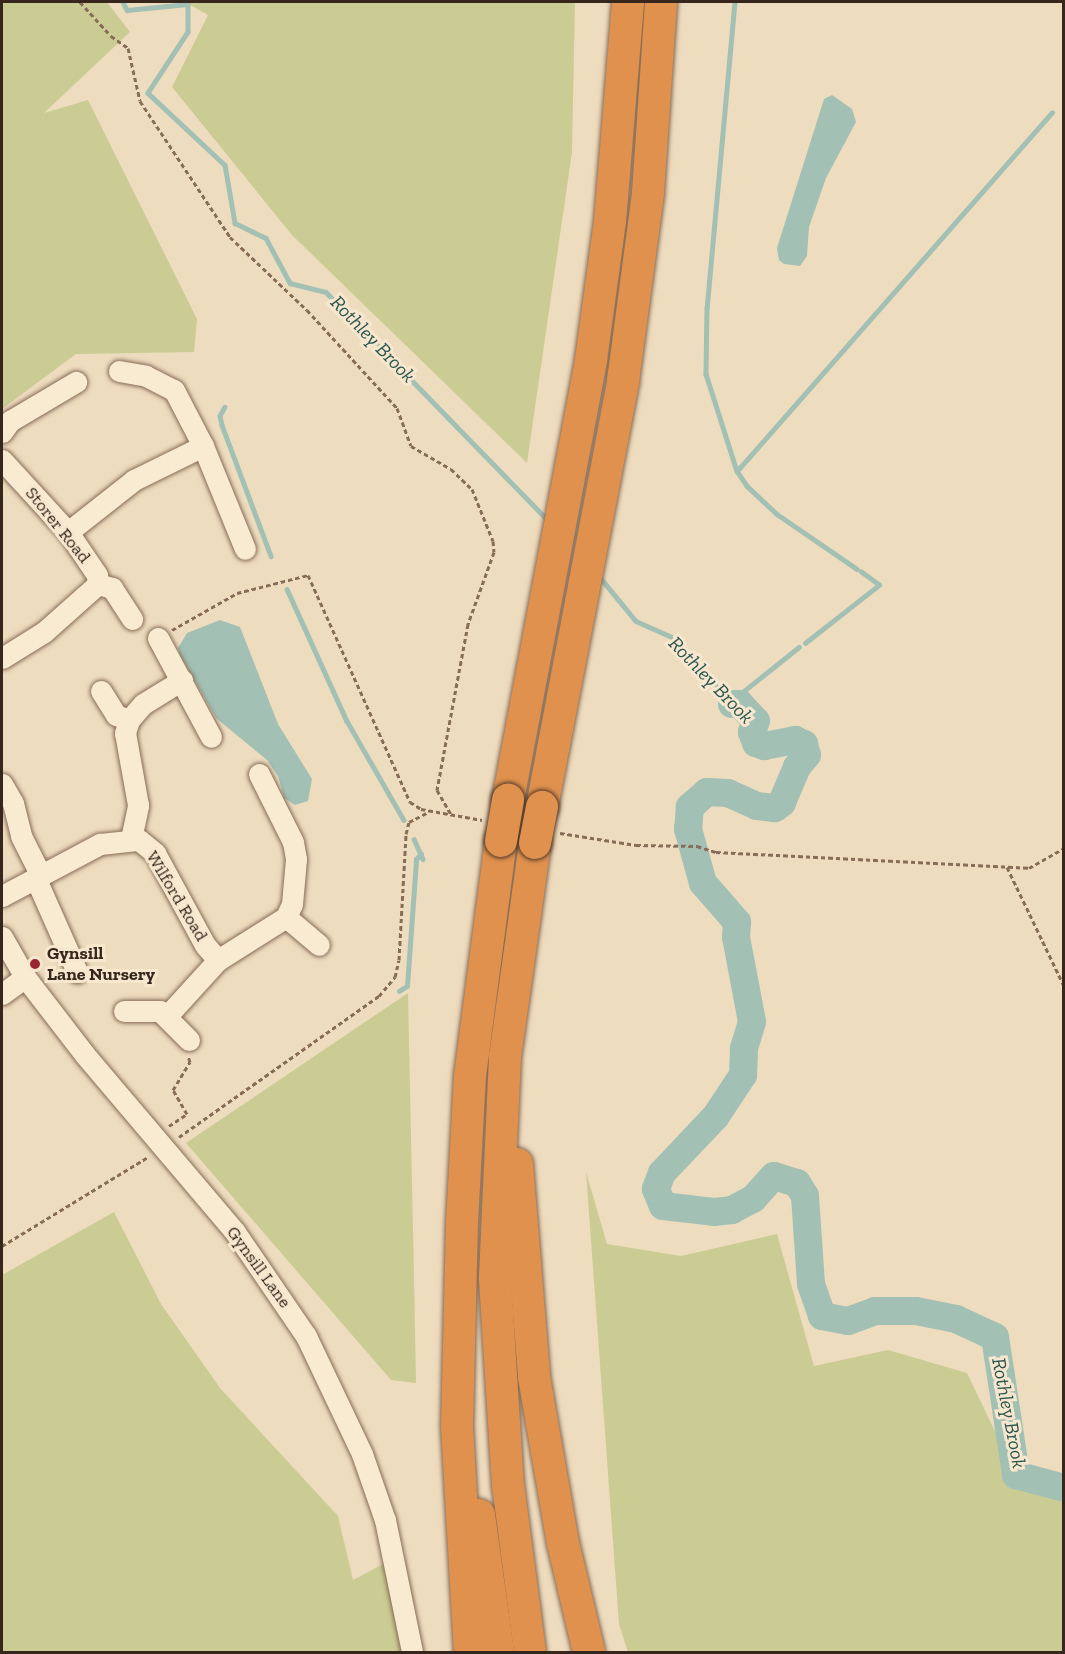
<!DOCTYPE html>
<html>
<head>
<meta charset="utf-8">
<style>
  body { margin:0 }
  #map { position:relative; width:1065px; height:1654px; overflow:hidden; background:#eedcbf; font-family:"Zilla Slab",serif }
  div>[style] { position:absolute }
  .green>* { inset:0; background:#cbcc93 }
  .water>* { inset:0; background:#a2c0b4 }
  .stream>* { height:4.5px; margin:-2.25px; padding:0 2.25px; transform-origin:2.25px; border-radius:2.25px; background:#a2c0b4 }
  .river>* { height:28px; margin:-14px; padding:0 14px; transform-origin:14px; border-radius:14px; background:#a2c0b4 }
  .path>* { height:3px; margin-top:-1.5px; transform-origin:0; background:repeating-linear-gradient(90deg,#876c57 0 4.5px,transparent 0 7.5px) }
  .roads { filter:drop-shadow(0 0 2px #876c57) drop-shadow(0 0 2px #876c57) }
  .minor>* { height:21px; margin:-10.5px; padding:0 10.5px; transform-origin:10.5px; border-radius:10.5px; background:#f9ead2 }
  .highway>* { height:32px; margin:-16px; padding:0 16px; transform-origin:16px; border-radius:16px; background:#e0914d }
  .bridges { filter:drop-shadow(0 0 2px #543b2c) drop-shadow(0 0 2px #543b2c) }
  .highway-bridge>* { height:32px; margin:-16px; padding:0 16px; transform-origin:16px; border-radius:16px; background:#e0914d }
  .dots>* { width:16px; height:16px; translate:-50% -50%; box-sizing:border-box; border:3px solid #f6e7ce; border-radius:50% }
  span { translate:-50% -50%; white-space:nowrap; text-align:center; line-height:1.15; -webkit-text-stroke:6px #f6e7ce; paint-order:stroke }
  .street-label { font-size:18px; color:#36261c }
  .poi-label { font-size:18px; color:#36261c; font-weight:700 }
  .left { translate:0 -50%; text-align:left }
  .water-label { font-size:20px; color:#2b564f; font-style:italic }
  .frame { position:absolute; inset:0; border:3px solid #36261c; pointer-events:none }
</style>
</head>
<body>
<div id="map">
  <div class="green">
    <div style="clip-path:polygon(2px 2px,107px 2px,130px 32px,44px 113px,88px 100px,197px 319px,194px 352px,76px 354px,2px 409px)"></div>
    <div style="clip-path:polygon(185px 2px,575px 2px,572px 152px,527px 463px,292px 235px,172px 87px,208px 15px)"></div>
    <div style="clip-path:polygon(408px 993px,414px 1278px,416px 1383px,391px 1380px,186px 1143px)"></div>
    <div style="clip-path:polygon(586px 1172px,607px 1244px,681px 1256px,777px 1234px,814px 1366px,888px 1350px,967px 1373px,1016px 1475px,1063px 1493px,1063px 1652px,628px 1652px,619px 1624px)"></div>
    <div style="clip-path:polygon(114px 1212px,161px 1304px,220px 1388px,338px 1516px,353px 1580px,385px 1563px,402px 1652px,2px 1652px,2px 1275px)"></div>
  </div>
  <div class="water">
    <div style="clip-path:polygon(832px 95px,852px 109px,856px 122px,826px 178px,809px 227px,807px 256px,800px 266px,784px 264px,779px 260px,777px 248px,824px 99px)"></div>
    <div style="clip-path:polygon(220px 620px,240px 627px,278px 724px,312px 779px,308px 801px,295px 805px,284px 798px,278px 776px,267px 760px,216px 718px,180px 655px,178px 648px,187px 633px)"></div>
  </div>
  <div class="stream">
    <div style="left:123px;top:2px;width:9px;rotate:63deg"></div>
    <div style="left:127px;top:10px;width:61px;rotate:-5.6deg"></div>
    <div style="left:188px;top:4px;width:28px;rotate:90deg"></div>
    <div style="left:188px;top:32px;width:73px;rotate:123.3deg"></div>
    <div style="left:148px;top:93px;width:105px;rotate:43.1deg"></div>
    <div style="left:225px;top:165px;width:59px;rotate:80.2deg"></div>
    <div style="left:235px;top:223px;width:34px;rotate:26deg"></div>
    <div style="left:266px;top:238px;width:51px;rotate:61.9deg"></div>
    <div style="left:290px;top:283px;width:37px;rotate:14deg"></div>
    <div style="left:326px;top:292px;width:320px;rotate:45.8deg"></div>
    <div style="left:735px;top:2px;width:307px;rotate:95.2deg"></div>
    <div style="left:707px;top:308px;width:66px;rotate:90.9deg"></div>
    <div style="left:706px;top:374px;width:102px;rotate:72.3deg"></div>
    <div style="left:737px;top:471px;width:18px;rotate:56deg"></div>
    <div style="left:747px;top:486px;width:41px;rotate:43deg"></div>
    <div style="left:777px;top:514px;width:97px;rotate:34.5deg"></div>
    <div style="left:225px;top:407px;width:10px;rotate:119deg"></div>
    <div style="left:220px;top:416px;width:9px;rotate:77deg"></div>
    <div style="left:222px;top:425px;width:140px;rotate:69.5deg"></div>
    <div style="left:737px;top:471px;width:477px;rotate:-48.7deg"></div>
    <div style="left:599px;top:576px;width:58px;rotate:50.6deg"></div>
    <div style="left:636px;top:621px;width:42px;rotate:24.1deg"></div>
    <div style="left:674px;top:638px;width:88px;rotate:48.7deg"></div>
    <div style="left:287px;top:589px;width:145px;rotate:65.6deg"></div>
    <div style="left:347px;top:721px;width:114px;rotate:60.1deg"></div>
    <div style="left:805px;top:643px;width:94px;rotate:-38.1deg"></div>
    <div style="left:879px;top:585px;width:22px;rotate:-144deg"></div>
    <div style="left:730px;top:702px;width:88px;rotate:-38.6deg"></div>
    <div style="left:414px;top:839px;width:22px;rotate:66deg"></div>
    <div style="left:399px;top:991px;width:9px;rotate:-32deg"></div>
    <div style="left:407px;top:986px;width:127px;rotate:-85.9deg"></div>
    <div style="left:416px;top:859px;width:7px;rotate:-45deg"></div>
  </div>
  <div class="river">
    <div style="left:732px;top:704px;width:8px"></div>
    <div style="left:740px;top:704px;width:23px;rotate:47deg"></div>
    <div style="left:756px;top:721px;width:12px;rotate:110deg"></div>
    <div style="left:752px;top:732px;width:12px;rotate:70deg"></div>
    <div style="left:756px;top:743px;width:9px;rotate:21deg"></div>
    <div style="left:764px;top:746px;width:32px;rotate:-11deg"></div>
    <div style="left:795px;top:740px;width:10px;rotate:24deg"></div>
    <div style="left:804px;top:744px;width:11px;rotate:75deg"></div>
    <div style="left:807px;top:755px;width:16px;rotate:130deg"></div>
    <div style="left:797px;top:767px;width:39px;rotate:113deg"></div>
    <div style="left:782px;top:803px;width:9px;rotate:144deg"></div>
    <div style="left:775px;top:808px;width:18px;rotate:-174deg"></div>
    <div style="left:757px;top:806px;width:32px;rotate:-156deg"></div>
    <div style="left:728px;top:793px;width:21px;rotate:-177deg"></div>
    <div style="left:707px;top:792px;width:23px;rotate:139deg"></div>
    <div style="left:690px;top:807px;width:22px;rotate:95deg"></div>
    <div style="left:688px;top:829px;width:56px;rotate:74.5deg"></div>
    <div style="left:703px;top:883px;width:52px;rotate:48.9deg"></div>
    <div style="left:737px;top:922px;width:15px;rotate:94deg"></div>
    <div style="left:736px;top:937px;width:86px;rotate:79.3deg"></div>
    <div style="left:752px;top:1022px;width:28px;rotate:107deg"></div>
    <div style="left:744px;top:1049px;width:26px;rotate:92deg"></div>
    <div style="left:743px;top:1075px;width:49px;rotate:123.4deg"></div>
    <div style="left:716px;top:1116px;width:79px;rotate:133.5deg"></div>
    <div style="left:662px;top:1173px;width:17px;rotate:111deg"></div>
    <div style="left:656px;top:1189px;width:18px;rotate:68deg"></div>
    <div style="left:663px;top:1206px;width:51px;rotate:6.7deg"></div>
    <div style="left:714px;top:1212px;width:18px;rotate:-6deg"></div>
    <div style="left:732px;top:1210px;width:24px;rotate:-28deg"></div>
    <div style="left:753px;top:1199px;width:31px;rotate:-48deg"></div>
    <div style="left:774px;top:1176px;width:24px;rotate:17deg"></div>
    <div style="left:797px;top:1183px;width:15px;rotate:58deg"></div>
    <div style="left:805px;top:1196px;width:88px;rotate:86.1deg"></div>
    <div style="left:811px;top:1284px;width:34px;rotate:71deg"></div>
    <div style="left:822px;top:1316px;width:26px;rotate:11deg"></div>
    <div style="left:848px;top:1321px;width:29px;rotate:-20deg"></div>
    <div style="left:875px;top:1311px;width:41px"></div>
    <div style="left:916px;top:1311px;width:41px;rotate:11.3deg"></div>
    <div style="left:956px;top:1319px;width:43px;rotate:24.8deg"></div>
    <div style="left:995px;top:1337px;width:140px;rotate:81.3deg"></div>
    <div style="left:1016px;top:1475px;width:50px;rotate:15.2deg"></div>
  </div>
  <div class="path">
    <div style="left:80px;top:2px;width:46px;rotate:47.6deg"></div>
    <div style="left:111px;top:36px;width:21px;rotate:35deg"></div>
    <div style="left:128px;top:48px;width:54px;rotate:77.2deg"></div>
    <div style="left:140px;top:101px;width:163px;rotate:56.5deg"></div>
    <div style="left:230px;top:237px;width:106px;rotate:43.5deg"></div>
    <div style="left:307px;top:310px;width:133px;rotate:47.4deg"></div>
    <div style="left:397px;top:408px;width:40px;rotate:69.8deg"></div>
    <div style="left:411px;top:446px;width:46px;rotate:29.9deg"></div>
    <div style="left:451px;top:469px;width:29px;rotate:44deg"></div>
    <div style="left:472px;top:489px;width:56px;rotate:68deg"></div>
    <div style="left:493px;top:541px;width:11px;rotate:85deg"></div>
    <div style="left:494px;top:552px;width:77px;rotate:109.9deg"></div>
    <div style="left:468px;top:624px;width:169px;rotate:100.6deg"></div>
    <div style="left:437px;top:790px;width:28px;rotate:60deg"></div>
    <div style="left:172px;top:630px;width:75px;rotate:-29.6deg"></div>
    <div style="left:237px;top:593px;width:73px;rotate:-14.2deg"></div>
    <div style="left:308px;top:575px;width:249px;rotate:65.8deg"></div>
    <div style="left:410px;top:802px;width:13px;rotate:32deg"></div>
    <div style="left:421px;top:809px;width:62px;rotate:10.2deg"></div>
    <div style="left:560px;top:833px;width:77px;rotate:9deg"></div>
    <div style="left:636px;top:845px;width:61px;rotate:0.9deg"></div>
    <div style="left:697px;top:846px;width:20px;rotate:18deg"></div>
    <div style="left:716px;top:852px;width:313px;rotate:2.9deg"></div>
    <div style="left:1029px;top:868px;width:40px;rotate:-29.7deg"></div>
    <div style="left:1007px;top:867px;width:132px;rotate:64.4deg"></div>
    <div style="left:169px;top:1126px;width:22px;rotate:-34deg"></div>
    <div style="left:187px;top:1114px;width:28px;rotate:-120deg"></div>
    <div style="left:173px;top:1090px;width:33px;rotate:-59deg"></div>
    <div style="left:190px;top:1062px;width:6px;rotate:-108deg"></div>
    <div style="left:179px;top:1137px;width:245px;rotate:-35.2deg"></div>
    <div style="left:379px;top:996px;width:25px;rotate:-50deg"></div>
    <div style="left:395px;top:977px;width:17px;rotate:-77deg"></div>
    <div style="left:399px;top:960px;width:126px;rotate:-86.8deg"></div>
    <div style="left:406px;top:834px;width:12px;rotate:-76deg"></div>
    <div style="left:409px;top:822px;width:22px;rotate:-27deg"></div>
    <div style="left:2px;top:1246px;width:171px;rotate:-31.4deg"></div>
  </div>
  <div class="roads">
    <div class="minor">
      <div style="left:119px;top:371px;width:27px;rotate:10deg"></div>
      <div style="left:146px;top:376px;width:31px;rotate:27deg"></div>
      <div style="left:174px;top:390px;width:63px;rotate:62.6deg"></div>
      <div style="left:203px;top:446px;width:111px;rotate:67.8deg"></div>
      <div style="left:2px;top:432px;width:14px;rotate:-54deg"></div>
      <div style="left:10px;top:421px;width:77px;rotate:-30.6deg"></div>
      <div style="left:2px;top:460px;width:98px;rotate:47.5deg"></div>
      <div style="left:68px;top:532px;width:52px;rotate:56deg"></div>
      <div style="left:97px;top:575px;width:9px;rotate:84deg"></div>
      <div style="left:98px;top:584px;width:72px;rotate:138.4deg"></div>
      <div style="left:44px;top:632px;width:49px;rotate:148.2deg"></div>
      <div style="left:68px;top:532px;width:84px;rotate:-38.2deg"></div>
      <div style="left:134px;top:480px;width:77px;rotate:-26.2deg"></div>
      <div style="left:98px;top:584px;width:15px;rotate:16deg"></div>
      <div style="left:112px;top:588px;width:37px;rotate:57deg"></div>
      <div style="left:158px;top:638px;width:112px;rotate:61.8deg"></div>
      <div style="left:101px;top:691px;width:28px;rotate:58deg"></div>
      <div style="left:116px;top:715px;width:14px;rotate:21deg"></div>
      <div style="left:2px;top:784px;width:22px;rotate:60deg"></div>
      <div style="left:13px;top:803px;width:34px;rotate:76deg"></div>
      <div style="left:21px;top:836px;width:42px;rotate:63.4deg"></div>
      <div style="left:131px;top:839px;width:35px;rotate:-78deg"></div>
      <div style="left:138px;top:805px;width:73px;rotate:-100.2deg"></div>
      <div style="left:125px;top:733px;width:14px;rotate:-73deg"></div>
      <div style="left:129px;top:720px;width:21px;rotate:-49deg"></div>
      <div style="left:143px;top:704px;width:46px;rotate:-31.6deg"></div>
      <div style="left:35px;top:877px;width:104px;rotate:66.1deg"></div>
      <div style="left:2px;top:896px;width:111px;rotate:-28deg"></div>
      <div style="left:100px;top:844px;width:39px;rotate:-6deg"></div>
      <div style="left:139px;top:840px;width:21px;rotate:39deg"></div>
      <div style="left:155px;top:853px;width:105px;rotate:61.5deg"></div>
      <div style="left:205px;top:945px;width:20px;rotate:49deg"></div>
      <div style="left:286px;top:917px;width:43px;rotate:40.3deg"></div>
      <div style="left:2px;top:937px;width:46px;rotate:60.1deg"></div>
      <div style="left:25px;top:977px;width:98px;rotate:52.4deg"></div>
      <div style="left:85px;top:1055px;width:232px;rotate:49.7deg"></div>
      <div style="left:235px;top:1232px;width:126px;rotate:55.7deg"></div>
      <div style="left:306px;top:1336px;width:131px;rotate:64.6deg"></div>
      <div style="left:362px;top:1454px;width:70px;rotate:70.8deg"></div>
      <div style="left:385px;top:1520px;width:135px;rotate:78.4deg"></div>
      <div style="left:2px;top:994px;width:29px;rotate:-36deg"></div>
      <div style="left:124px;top:1011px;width:36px"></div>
      <div style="left:160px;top:1011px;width:41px;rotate:45deg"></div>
      <div style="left:167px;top:1016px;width:76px;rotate:-47.7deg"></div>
      <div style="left:218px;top:960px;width:80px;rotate:-32.3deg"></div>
      <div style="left:286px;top:917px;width:14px;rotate:-65deg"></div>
      <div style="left:292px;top:904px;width:45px;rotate:-84.9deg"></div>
      <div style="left:296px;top:859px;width:17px;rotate:-100deg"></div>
      <div style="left:293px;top:842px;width:76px;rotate:-116.6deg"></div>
    </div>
    <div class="highway">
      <div style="left:508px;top:800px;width:448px;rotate:-79.3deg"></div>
      <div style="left:591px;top:360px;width:139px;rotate:-82.2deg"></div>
      <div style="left:610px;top:222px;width:221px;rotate:-85.3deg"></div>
      <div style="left:542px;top:807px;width:434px;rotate:-79.2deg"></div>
      <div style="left:623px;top:381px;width:190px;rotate:-82.4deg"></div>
      <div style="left:648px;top:193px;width:191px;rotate:-86.1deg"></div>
      <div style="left:517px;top:1164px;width:214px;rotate:85.4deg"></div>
      <div style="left:534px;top:1377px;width:169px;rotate:80.1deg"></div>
      <div style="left:563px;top:1543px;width:112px;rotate:76.6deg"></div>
      <div style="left:479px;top:1515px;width:138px;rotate:82.1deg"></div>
      <div style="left:470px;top:1652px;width:225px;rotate:-93.3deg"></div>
      <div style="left:457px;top:1427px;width:204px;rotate:-88.6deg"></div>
      <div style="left:462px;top:1223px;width:147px;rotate:-86.9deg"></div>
      <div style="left:470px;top:1076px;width:237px;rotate:-82.5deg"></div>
      <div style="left:530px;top:1652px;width:167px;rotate:-97.5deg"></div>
      <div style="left:508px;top:1486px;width:209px;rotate:-93.6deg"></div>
      <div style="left:495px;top:1277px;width:220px;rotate:-87.4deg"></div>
      <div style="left:505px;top:1057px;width:216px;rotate:-82deg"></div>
    </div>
  </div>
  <div class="bridges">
    <div class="highway-bridge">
      <div style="left:501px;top:841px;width:42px;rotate:-80.3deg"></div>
      <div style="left:535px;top:843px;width:37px;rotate:-79deg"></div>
    </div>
  </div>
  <div class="dots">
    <div style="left:35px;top:964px;background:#972632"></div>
  </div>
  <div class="street-label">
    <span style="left:58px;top:525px;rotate:51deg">Storer Road</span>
    <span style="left:177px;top:896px;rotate:59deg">Wilford Road</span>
    <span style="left:259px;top:1267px;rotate:54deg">Gynsill Lane</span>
  </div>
  <div class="poi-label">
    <span class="left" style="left:47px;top:964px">Gynsill<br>Lane Nursery</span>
  </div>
  <div class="water-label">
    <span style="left:373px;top:339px;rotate:46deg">Rothley Brook</span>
    <span style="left:711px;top:680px;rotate:46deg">Rothley Brook</span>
    <span style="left:1009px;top:1413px;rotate:79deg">Rothley Brook</span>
  </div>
  <div class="frame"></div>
</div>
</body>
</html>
